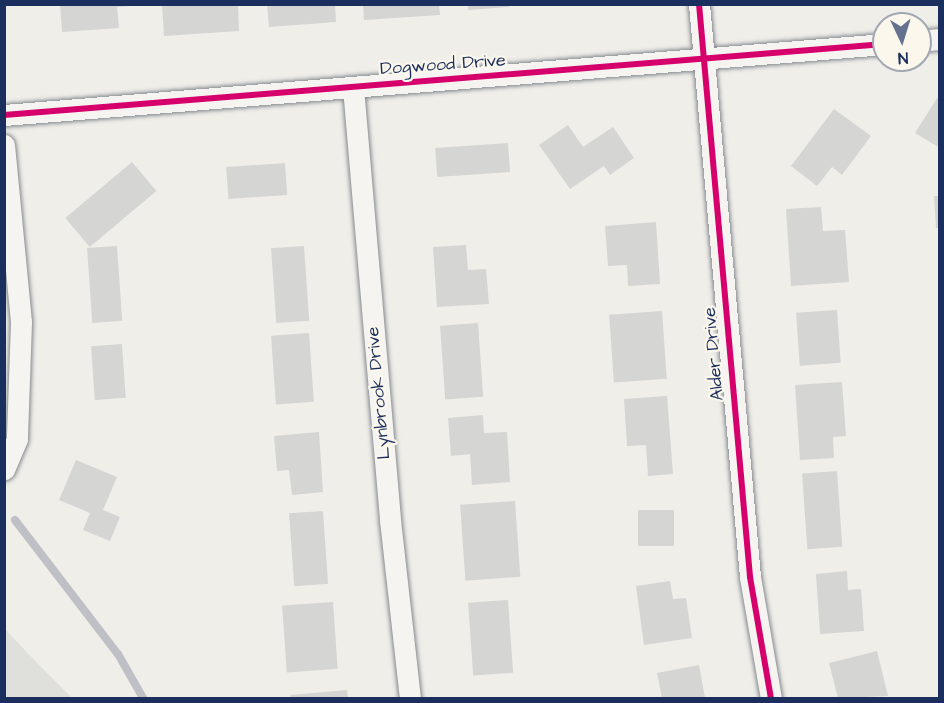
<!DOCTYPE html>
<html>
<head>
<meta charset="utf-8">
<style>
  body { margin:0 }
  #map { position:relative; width:944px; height:703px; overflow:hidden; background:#efeee9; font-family:"Architects Daughter",sans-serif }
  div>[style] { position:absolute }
  .green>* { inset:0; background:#dfdfdc }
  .stream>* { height:8px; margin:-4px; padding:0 4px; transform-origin:4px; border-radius:4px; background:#bec0c6 }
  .building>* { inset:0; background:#d5d5d4; transform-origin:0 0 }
  .roads { filter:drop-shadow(0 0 2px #868a90) drop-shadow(0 0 2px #868a90) }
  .street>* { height:21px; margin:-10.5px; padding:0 10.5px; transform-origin:10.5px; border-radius:10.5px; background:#f5f4f0 }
  .cycleway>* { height:6px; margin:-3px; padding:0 3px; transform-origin:3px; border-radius:3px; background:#d6006c }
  span { translate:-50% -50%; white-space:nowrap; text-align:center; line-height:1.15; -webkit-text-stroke:4.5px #fbf7ec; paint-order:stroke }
  .street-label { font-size:18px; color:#1b2f5e }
  .frame { position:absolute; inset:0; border:6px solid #1b2f5e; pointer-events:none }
  .north { position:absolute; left:872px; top:12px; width:60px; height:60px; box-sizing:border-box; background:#fbf7ec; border:2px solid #a1a7b3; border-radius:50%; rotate:176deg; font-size:16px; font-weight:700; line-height:24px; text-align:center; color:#1b2f5e }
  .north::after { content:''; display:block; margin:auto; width:21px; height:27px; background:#65728f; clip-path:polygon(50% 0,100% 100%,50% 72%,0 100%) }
</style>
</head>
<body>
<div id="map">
  <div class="green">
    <div style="clip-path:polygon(5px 629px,41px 667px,72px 698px,5px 698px)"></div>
  </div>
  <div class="stream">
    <div style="left:15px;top:520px;width:169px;rotate:52.5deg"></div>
    <div style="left:118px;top:654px;width:51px;rotate:60.4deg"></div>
  </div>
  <div class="building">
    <div style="clip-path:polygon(60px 4px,131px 4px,131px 6px,117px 7px,119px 28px,62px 32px)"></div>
    <div style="clip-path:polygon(162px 4px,238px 4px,239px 31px,164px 36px)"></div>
    <div style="clip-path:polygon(267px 4px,335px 4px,336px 22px,269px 27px)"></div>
    <div style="clip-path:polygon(363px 4px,439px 4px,440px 15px,364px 20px)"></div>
    <div style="clip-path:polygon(468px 4px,509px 4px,509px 7px,468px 10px)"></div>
    <div style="clip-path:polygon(937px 98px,940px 100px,940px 148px,915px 133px)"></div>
    <div style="clip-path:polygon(834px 109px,871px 136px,842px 175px,832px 167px,817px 186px,791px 166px)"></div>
    <div style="clip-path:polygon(568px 125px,583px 147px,613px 127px,634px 158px,610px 175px,604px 166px,570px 189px,539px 145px)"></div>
    <div style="left:508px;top:143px;width:29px;height:73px;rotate:86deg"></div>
    <div style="left:132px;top:162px;width:38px;height:87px;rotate:50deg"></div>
    <div style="left:285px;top:163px;width:32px;height:59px;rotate:86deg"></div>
    <div style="clip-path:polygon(934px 196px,940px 196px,940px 228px,936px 228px)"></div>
    <div style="clip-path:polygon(821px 207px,823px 231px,845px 230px,849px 282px,791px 286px,786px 209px)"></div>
    <div style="clip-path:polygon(656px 222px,660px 284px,628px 286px,627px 265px,608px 266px,605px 226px)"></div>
    <div style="clip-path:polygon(466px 245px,468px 270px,486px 269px,489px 304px,437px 307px,433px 247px)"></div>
    <div style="left:117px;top:246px;width:75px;height:30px;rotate:86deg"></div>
    <div style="left:304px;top:246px;width:75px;height:33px;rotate:86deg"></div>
    <div style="left:837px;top:310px;width:53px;height:41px;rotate:86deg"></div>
    <div style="left:662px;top:311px;width:68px;height:53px;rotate:86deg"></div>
    <div style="left:478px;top:323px;width:74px;height:38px;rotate:86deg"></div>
    <div style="left:309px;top:333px;width:69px;height:38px;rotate:86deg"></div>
    <div style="left:122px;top:344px;width:54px;height:31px;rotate:86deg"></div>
    <div style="clip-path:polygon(842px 382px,846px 436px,833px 437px,834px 458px,800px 460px,795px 385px)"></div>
    <div style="clip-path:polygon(667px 396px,673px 474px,648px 476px,646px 445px,627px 446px,624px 399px)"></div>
    <div style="clip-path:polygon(483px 415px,484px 433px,507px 432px,510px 482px,472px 485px,470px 454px,451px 456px,448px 418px)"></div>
    <div style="clip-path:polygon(319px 432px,323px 492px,292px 495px,289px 470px,277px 471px,274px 436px)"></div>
    <div style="clip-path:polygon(76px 460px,117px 477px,103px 510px,120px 517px,110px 541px,83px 530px,90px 513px,59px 500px)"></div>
    <div style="left:837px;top:471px;width:76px;height:35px;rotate:86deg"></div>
    <div style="left:515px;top:501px;width:76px;height:55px;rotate:86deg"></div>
    <div style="left:638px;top:510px;width:36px;height:36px"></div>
    <div style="left:323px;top:511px;width:73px;height:34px;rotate:86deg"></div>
    <div style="clip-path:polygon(847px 571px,848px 590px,861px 589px,864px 631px,820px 634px,816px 574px)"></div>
    <div style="clip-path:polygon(670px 581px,673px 599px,686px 598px,692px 638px,644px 645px,636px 586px)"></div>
    <div style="left:508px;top:600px;width:73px;height:40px;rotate:86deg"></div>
    <div style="left:333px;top:602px;width:67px;height:51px;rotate:86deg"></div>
    <div style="clip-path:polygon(877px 651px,888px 696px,838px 698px,829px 663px)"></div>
    <div style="clip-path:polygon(699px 665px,705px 698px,662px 698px,657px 673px)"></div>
    <div style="clip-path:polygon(347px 690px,348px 698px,291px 698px,290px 695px)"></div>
  </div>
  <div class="roads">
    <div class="street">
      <div style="left:699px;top:4px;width:575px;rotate:84.91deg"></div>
      <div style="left:750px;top:577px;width:123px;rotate:80.2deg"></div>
      <div style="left:920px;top:41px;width:20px;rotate:-6deg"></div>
      <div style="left:353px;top:87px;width:435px;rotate:85.1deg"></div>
      <div style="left:390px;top:520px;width:179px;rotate:83.6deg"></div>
      <div style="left:4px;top:115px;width:883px;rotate:-4.61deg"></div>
      <div style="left:4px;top:145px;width:178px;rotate:84.5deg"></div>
      <div style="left:21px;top:322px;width:117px;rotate:92deg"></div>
      <div style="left:17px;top:439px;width:33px;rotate:113deg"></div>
    </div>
  </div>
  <div class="cycleway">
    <div style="left:699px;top:4px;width:575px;rotate:84.91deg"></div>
    <div style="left:750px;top:577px;width:123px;rotate:80.2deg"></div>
    <div style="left:4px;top:115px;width:883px;rotate:-4.61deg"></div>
  </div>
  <div class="street-label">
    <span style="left:443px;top:65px;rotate:-4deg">Dogwood Drive</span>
    <span style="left:714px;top:354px;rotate:-95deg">Alder Drive</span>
    <span style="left:379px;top:393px;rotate:-95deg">Lynbrook Drive</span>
  </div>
  <div class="frame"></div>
  <div class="north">N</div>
</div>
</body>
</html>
